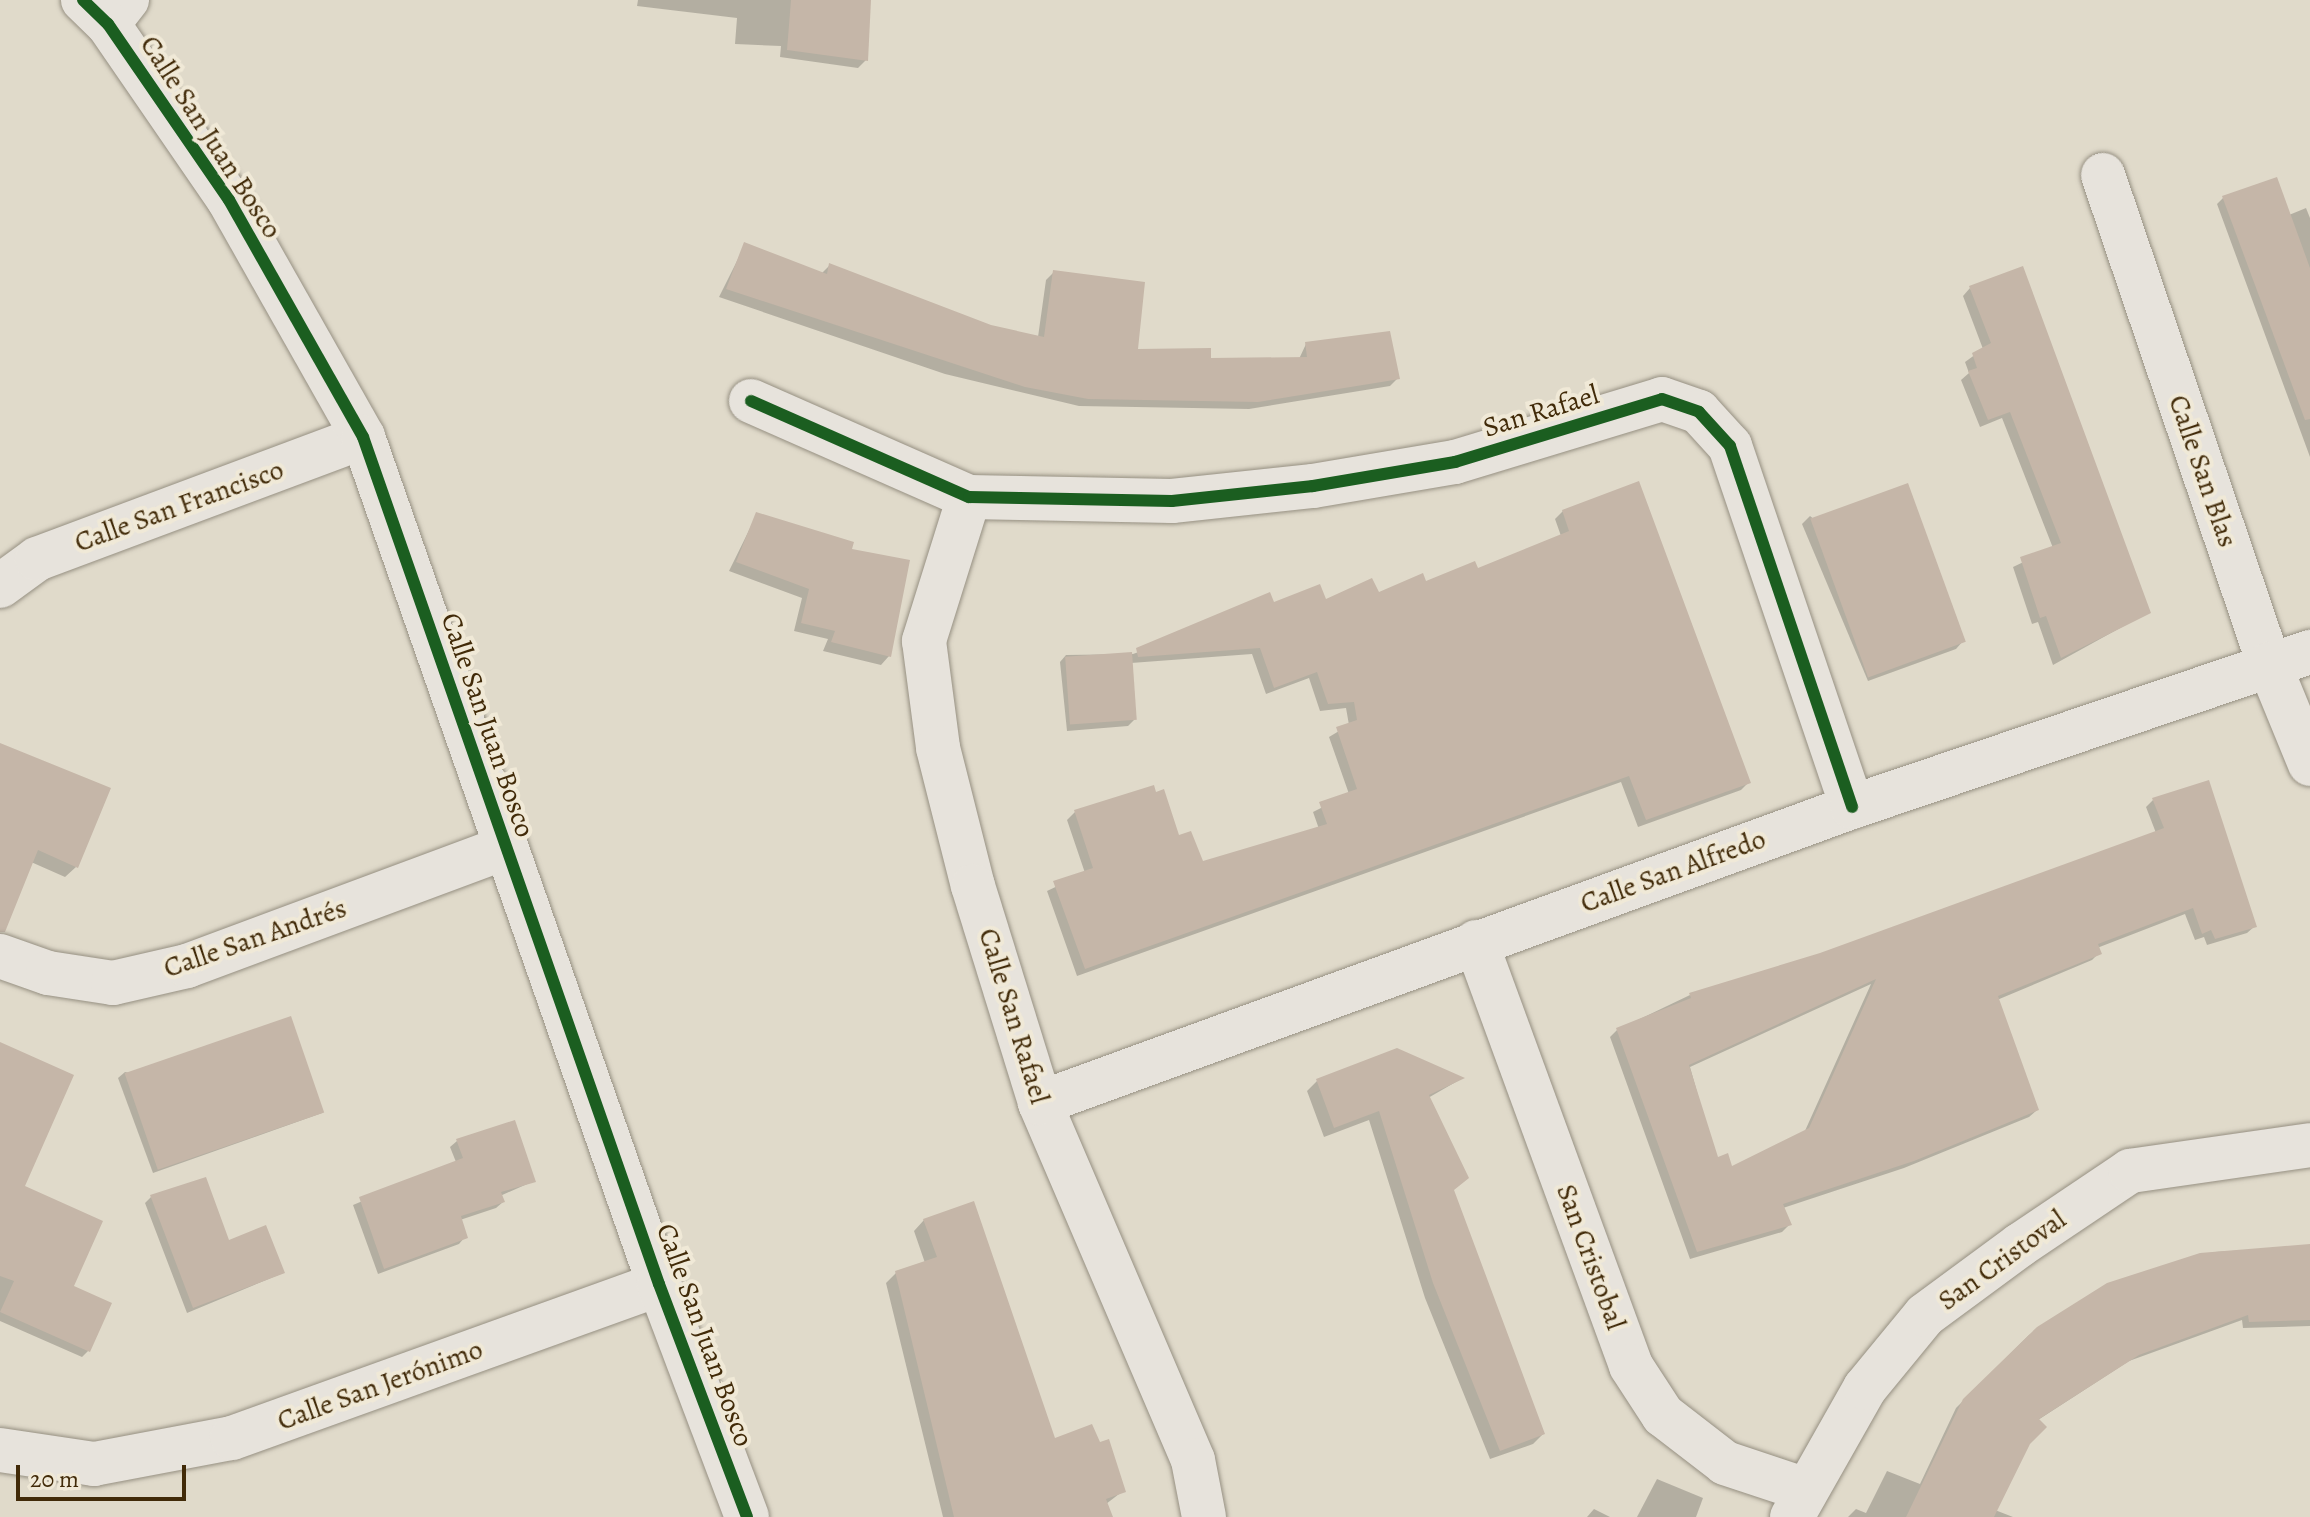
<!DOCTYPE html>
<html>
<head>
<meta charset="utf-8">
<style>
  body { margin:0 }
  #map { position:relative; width:2310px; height:1517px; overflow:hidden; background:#e0daca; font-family:Alegreya,serif }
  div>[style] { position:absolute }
  .shadow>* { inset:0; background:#0003 }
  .building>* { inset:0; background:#c5b6a8; transform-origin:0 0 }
  .roads { filter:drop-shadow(0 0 2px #969082) drop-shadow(0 0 2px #969082) }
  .street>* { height:44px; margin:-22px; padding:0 22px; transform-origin:22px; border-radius:22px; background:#e7e3dc }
  .secondary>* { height:44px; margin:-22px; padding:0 22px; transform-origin:22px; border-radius:22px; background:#e7e3dc }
  .cycleway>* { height:12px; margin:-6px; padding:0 6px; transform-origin:6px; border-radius:6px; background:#1b5e20 }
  span { translate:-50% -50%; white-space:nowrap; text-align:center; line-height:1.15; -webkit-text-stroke:8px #f0e9d7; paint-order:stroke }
  .street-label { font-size:28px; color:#412a08 }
  .scale { position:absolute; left:16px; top:1465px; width:170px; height:36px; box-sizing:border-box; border:4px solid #412a08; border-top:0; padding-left:10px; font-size:24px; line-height:28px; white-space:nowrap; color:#412a08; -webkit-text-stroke:6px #f0e9d7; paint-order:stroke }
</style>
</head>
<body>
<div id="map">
  <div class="shadow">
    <div style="clip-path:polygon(638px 0,869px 0,866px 60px,858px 68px,780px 57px,781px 46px,735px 44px,737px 18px,637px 6px)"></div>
    <div style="clip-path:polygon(2223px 198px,2289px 215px,2306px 208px,2310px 218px,2310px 457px,2217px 204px)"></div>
    <div style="clip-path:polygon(745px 245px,822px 273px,830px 265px,991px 327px,1038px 337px,1046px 280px,1054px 272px,1135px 351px,1209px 360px,1299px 359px,1306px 344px,1398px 378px,1390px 386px,1249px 409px,1079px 406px,945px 374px,719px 297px)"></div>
    <div style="clip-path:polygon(1970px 288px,2149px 612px,2053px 665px,2038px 622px,2032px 624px,2013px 567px,2053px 548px,2002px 418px,1980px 427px,1961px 380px,1969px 373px,1965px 362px,1983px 349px,1963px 296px)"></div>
    <div style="clip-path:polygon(1563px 511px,1749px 782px,1741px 790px,1638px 827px,1621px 782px,1077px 976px,1047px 891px,1085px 873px,1067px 820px,1075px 812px,1177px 838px,1202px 863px,1319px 829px,1313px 812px,1349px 794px,1329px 737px,1349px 725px,1346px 708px,1320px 711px,1309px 678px,1266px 694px,1252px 654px,1131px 663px,1135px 719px,1128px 726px,1067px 731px,1060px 662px,1066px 655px,1133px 654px,1273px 604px,1378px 595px,1477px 570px,1561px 536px,1555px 519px)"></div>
    <div style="clip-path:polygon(757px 514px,850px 551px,889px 656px,881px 665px,823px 651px,828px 639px,794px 631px,802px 598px,729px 571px)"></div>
    <div style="clip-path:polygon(1810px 516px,1963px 641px,1956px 649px,1868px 681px,1802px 524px)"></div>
    <div style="clip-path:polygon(0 745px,76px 867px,65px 877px,31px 862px,0 899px)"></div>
    <div style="clip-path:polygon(evenodd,2153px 800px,2255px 926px,2247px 933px,2207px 945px,2204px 937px,2195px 940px,2185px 914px,2097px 948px,2099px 953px,2092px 960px,1997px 1000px,2037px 1110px,2029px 1117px,1904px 1168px,1783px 1208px,1789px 1225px,1782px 1232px,1690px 1259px,1610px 1037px,1617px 1030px,1690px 995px,1821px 955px,2156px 833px,2146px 807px,2153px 800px,1871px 984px,1804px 1133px,1731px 1168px,1716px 1160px,1690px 1067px,1871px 984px)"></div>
    <div style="clip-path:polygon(0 1045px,22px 1187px,72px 1287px,89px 1350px,82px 1357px,0 1321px)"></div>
    <div style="clip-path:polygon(125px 1072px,322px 1113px,153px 1173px,118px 1078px)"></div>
    <div style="clip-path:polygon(1461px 1079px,1428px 1098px,1452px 1191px,1543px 1434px,1533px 1444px,1490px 1459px,1425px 1298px,1369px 1120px,1324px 1137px,1307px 1091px,1317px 1081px)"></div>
    <div style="clip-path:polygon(457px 1141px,534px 1181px,500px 1196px,503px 1202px,496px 1208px,460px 1220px,465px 1237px,459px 1244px,378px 1274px,353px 1205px,456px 1162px,450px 1147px)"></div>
    <div style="clip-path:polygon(151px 1197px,228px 1242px,283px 1273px,187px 1313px,145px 1203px)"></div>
    <div style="clip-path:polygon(924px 1220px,1054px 1441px,1123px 1491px,1106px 1504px,1110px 1517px,943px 1517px,886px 1283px,896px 1273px,925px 1263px,914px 1231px)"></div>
    <div style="clip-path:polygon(2310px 1246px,2310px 1326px,2243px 1328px,2242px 1320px,2129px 1361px,2038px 1420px,1995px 1510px,2013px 1517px,1848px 1517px,1856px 1509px,1866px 1513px,1887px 1471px,1920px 1484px,1956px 1408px,2029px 1335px,2108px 1285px,2215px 1252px)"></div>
    <div style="clip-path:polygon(1657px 1479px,1703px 1498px,1696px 1517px,1637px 1517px)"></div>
    <div style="clip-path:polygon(1594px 1509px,1610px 1517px,1587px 1517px)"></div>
  </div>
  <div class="building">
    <div style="clip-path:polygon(791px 0,871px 0,868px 61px,787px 50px)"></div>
    <div style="clip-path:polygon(2277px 177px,2310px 268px,2310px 419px,2305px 420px,2222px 196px)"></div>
    <div style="clip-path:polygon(744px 242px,827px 274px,829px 263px,991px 325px,1044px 337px,1053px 270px,1145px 282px,1138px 349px,1211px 348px,1211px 358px,1307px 357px,1305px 342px,1390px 331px,1400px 379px,1258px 402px,1088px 399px,1025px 387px,726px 289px)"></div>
    <div style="clip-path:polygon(2023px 266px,2151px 613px,2061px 658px,2046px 616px,2040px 618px,2020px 557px,2061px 543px,2010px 412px,1988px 420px,1968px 371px,1977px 368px,1972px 353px,1991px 343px,1969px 286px)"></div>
    <div style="clip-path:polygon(1639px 481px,1751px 783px,1646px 820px,1629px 776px,1085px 969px,1053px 881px,1093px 868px,1074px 810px,1154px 785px,1156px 792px,1164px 789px,1179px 835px,1191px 831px,1203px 861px,1327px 824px,1319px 802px,1357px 789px,1336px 727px,1357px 720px,1354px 702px,1328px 704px,1317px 672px,1274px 688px,1260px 648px,1138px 657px,1136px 648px,1270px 592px,1274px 602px,1320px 584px,1326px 599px,1372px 578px,1379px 592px,1423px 573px,1426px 581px,1475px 561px,1478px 568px,1569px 531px,1562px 510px)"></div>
    <div style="left:1908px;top:483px;width:169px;height:104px;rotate:70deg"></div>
    <div style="clip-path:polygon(756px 512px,854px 542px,852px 549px,910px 560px,891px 657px,831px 642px,835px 631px,801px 623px,809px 589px,736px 562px)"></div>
    <div style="left:1132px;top:652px;width:68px;height:67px;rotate:86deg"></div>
    <div style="clip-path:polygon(0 743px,111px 788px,78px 868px,38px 850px,5px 932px,0 932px)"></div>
    <div style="clip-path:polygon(evenodd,2209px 780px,2257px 927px,2215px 939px,2211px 930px,2202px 934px,2193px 908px,2098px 944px,2102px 954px,1998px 996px,2039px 1110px,1914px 1161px,1783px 1204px,1792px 1225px,1697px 1252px,1616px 1028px,1691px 998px,1689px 993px,1820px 953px,2164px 828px,2152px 798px,2209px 780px,1876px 979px,1809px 1128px,1732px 1166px,1728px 1153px,1718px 1157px,1689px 1065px,1876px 979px)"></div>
    <div style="left:291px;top:1016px;width:102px;height:176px;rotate:71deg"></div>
    <div style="clip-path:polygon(0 1042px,74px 1075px,25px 1186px,103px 1221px,74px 1286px,112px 1303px,90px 1352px,0 1312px,14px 1281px,0 1276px)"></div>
    <div style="clip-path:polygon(1397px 1048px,1465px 1078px,1429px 1095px,1469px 1178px,1454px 1190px,1545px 1434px,1500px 1451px,1433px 1283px,1379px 1111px,1334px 1128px,1316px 1079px)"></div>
    <div style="clip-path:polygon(515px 1120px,536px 1182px,501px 1192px,505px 1202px,461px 1216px,468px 1238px,384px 1269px,359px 1197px,463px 1158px,456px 1139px)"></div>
    <div style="clip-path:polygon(206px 1177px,229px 1240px,266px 1225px,285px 1273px,193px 1308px,150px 1195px)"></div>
    <div style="clip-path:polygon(974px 1201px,1055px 1438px,1092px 1424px,1100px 1442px,1109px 1439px,1126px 1492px,1106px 1499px,1113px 1517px,954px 1517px,895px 1271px,937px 1257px,923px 1219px)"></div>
    <div style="clip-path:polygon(2310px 1244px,2310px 1320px,2249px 1322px,2248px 1315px,2139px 1355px,2039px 1419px,2047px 1427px,2030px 1444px,1994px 1517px,1906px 1517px,1963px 1399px,2037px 1327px,2107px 1283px,2200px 1253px)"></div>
  </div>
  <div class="roads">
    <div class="street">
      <div style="left:108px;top:24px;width:31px;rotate:-52deg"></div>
      <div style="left:2103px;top:175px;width:516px;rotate:71.25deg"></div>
      <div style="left:2269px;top:664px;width:108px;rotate:67.7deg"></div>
      <div style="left:751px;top:401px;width:238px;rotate:23.8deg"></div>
      <div style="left:969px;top:497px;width:203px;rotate:1.1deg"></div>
      <div style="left:1172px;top:501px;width:142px;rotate:-6.1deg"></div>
      <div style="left:1313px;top:486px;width:144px;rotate:-9.6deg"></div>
      <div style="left:1455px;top:462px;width:216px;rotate:-16.9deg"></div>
      <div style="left:1662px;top:399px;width:39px;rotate:19deg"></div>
      <div style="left:1699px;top:412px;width:46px;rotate:47.6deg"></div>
      <div style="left:1730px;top:446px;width:381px;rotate:71.3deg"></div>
      <div style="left:969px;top:497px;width:151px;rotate:107.4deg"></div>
      <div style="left:924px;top:641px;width:108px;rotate:82.5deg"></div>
      <div style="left:938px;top:748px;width:142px;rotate:75.8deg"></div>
      <div style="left:973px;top:886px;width:227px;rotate:72.8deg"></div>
      <div style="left:1040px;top:1103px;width:388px;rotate:66.8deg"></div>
      <div style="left:1193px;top:1460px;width:58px;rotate:79.1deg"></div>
      <div style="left:0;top:586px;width:46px;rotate:-36.1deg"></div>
      <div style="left:37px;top:559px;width:348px;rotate:-20.5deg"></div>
      <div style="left:1476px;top:942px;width:451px;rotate:69.9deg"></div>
      <div style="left:1631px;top:1366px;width:59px;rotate:56.9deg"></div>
      <div style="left:1663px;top:1415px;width:78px;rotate:37.7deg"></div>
      <div style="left:1725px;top:1463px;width:82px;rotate:18.4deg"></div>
      <div style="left:0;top:956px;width:51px;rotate:19.5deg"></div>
      <div style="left:48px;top:973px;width:66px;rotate:8.7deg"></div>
      <div style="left:113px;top:983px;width:76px;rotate:-12.9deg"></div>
      <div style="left:187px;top:966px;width:339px;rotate:-20.4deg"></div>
      <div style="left:1040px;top:1103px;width:864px;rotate:-20.03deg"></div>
      <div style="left:1852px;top:807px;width:484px;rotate:-18.7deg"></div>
      <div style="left:0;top:1450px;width:95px;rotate:8.5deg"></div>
      <div style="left:94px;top:1464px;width:140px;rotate:-10.7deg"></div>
      <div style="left:232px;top:1438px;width:454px;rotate:-19.8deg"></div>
      <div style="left:1792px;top:1517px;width:148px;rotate:-60.5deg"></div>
      <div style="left:1865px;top:1388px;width:94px;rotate:-50.6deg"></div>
      <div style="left:1925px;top:1315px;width:118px;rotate:-36.4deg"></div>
      <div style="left:2020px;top:1245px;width:133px;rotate:-33.9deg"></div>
      <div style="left:2130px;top:1171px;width:182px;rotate:-8.2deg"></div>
    </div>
    <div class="secondary">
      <div style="left:83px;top:0;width:35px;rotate:44deg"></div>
      <div style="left:108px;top:24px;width:214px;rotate:55.5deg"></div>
      <div style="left:229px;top:200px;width:272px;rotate:60.5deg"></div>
      <div style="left:363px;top:437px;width:897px;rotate:70.74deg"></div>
      <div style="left:659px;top:1284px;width:249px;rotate:69.3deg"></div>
    </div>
  </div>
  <div class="cycleway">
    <div style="left:83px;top:0;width:35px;rotate:44deg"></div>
    <div style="left:108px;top:24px;width:214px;rotate:55.5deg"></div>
    <div style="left:229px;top:200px;width:272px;rotate:60.5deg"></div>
    <div style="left:363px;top:437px;width:897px;rotate:70.74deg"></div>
    <div style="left:659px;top:1284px;width:249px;rotate:69.3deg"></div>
    <div style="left:751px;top:401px;width:238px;rotate:23.8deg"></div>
    <div style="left:969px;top:497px;width:203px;rotate:1.1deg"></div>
    <div style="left:1172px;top:501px;width:142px;rotate:-6.1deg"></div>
    <div style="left:1313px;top:486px;width:144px;rotate:-9.6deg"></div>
    <div style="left:1455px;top:462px;width:216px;rotate:-16.9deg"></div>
    <div style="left:1662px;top:399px;width:39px;rotate:19deg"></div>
    <div style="left:1699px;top:412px;width:46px;rotate:47.6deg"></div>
    <div style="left:1730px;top:446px;width:381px;rotate:71.3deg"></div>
  </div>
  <div class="street-label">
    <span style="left:211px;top:137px;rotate:57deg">Calle San Juan Bosco</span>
    <span style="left:1541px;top:411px;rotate:-17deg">San Rafael</span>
    <span style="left:2203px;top:471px;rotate:71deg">Calle San Blas</span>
    <span style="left:179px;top:506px;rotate:-20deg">Calle San Francisco</span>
    <span style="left:488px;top:725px;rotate:71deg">Calle San Juan Bosco</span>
    <span style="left:1673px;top:871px;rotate:-20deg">Calle San Alfredo</span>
    <span style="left:255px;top:938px;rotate:-19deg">Calle San Andrés</span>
    <span style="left:1014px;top:1016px;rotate:73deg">Calle San Rafael</span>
    <span style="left:1591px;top:1257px;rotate:70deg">San Cristobal</span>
    <span style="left:2002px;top:1260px;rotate:-36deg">San Cristoval</span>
    <span style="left:705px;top:1335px;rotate:70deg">Calle San Juan Bosco</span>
    <span style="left:380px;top:1385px;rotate:-20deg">Calle San Jerónimo</span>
  </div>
  <div class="scale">20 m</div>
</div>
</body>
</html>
